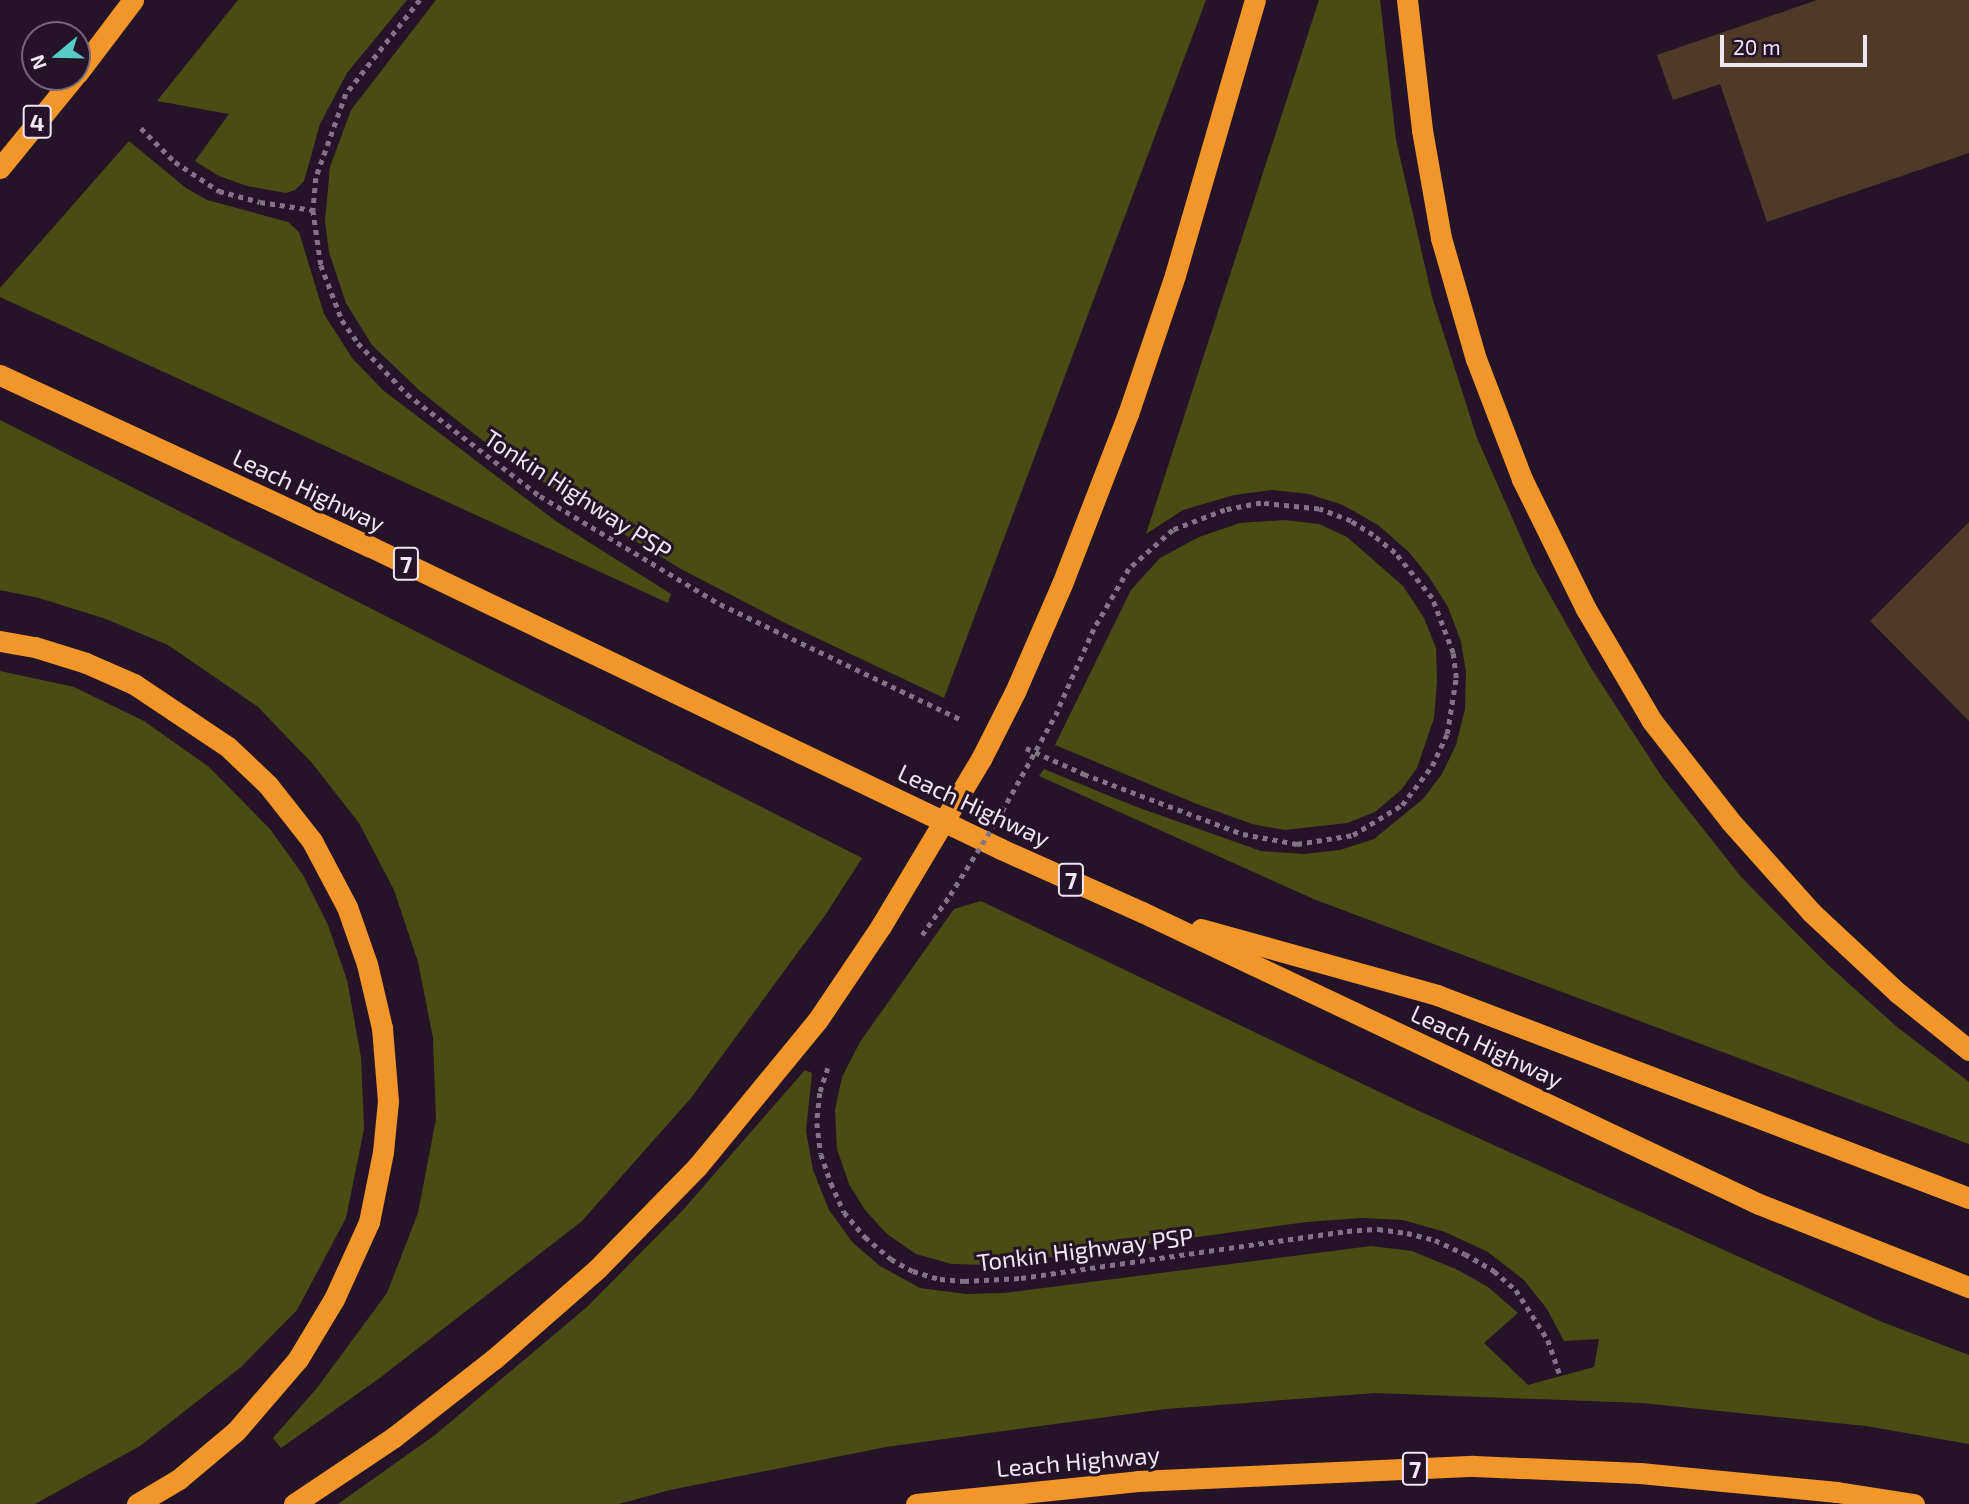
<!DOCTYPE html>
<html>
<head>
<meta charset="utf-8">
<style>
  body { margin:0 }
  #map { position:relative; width:1969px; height:1504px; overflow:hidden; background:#251428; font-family:"Exo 2",sans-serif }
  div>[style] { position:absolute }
  .forest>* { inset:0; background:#494d14 }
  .building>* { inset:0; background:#513927 }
  .path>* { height:4.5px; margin-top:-2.25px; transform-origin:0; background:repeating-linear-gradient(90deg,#827485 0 5px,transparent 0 10px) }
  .motorway>* { height:21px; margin:-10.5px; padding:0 10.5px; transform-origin:10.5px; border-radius:10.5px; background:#f3962a }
  .path-bridge>* { height:4.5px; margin-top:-2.25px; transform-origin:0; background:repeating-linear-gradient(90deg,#827485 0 5px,transparent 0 10px) }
  .motorway-bridge>* { height:21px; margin:-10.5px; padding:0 10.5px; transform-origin:10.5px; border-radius:10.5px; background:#f3962a }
  span { translate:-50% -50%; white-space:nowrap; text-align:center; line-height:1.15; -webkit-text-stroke:6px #251428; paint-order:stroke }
  .shield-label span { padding:2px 5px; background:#251428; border:2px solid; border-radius:5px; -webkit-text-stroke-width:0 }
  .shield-label { font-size:23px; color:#f0e5f2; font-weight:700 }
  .street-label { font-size:24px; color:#f0e5f2 }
  .north { position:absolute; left:21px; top:21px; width:70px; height:70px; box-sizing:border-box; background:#251428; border:2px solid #766879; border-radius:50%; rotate:251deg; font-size:19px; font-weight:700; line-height:28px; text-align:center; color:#f0e5f2 }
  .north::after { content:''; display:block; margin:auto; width:24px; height:32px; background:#55cdc6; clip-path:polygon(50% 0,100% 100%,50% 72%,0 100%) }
  .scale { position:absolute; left:1720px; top:35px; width:147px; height:32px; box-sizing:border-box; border:4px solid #f0e5f2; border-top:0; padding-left:9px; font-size:21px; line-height:24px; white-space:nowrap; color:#f0e5f2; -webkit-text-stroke:5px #251428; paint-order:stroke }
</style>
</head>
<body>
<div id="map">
  <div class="forest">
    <div style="clip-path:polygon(238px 0,407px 0,347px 73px,320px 124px,304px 181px,295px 190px,286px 193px,247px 186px,219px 176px,195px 161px,229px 114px,157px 101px)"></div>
    <div style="clip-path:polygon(436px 0,1206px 0,944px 698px,785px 623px,681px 569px,586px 511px,482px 440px,420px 391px,372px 345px,346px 303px,329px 252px,325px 221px,330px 167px,351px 110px)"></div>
    <div style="clip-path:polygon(1319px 0,1380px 0,1396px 140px,1432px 297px,1477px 438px,1533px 565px,1591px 668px,1662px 777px,1742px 878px,1827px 964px,1897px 1027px,1969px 1082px,1969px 1144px,1316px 900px,1039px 776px,1044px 769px,1134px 806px,1261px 851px,1304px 854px,1340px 850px,1374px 839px,1423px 799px,1442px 774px,1456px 745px,1465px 709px,1466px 672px,1461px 642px,1448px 607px,1429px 577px,1409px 552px,1378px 525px,1343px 505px,1309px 494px,1272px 490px,1234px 495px,1183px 510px,1146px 534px)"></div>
    <div style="clip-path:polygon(129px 141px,186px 188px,207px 200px,288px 222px,299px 232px,324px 314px,352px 358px,384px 391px,557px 522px,671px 594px,668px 603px,0 297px,0 288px)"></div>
    <div style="clip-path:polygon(0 420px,862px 858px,826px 914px,691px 1098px,582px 1221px,381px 1377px,281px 1448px,273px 1438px,317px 1388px,387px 1293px,418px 1213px,436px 1119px,433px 1038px,418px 962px,394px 890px,359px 823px,312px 763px,258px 707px,168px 645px,106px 619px,39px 598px,0 590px)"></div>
    <div style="clip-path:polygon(1284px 520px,1319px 524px,1347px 537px,1403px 586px,1424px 618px,1436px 648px,1437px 681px,1434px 718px,1417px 768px,1401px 790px,1375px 812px,1347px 823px,1285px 830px,1252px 824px,1197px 804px,1055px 745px,1131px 590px,1160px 558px,1199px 537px,1240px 523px)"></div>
    <div style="clip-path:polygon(0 671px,74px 687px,144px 721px,209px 767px,270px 829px,303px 875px,328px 925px,347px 980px,361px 1057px,364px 1129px,346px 1218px,297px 1310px,241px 1367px,140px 1446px,35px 1504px,0 1504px)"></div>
    <div style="clip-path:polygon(981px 901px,1417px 1110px,1882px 1322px,1969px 1355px,1969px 1444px,1866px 1426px,1642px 1403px,1375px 1393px,1166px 1409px,886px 1447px,670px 1490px,619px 1504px,338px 1504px,435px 1435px,587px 1307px,683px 1210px,805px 1070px,812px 1073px,806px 1131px,813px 1170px,829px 1210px,853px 1243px,880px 1266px,920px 1288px,966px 1294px,1005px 1293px,1371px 1246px,1412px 1251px,1458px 1270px,1488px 1287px,1518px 1313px,1484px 1343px,1528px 1385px,1594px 1367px,1599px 1339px,1564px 1341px,1547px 1309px,1524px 1280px,1488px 1252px,1445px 1232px,1403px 1220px,1361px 1218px,1306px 1222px,993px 1265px,952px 1264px,916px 1254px,887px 1234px,865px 1210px,849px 1184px,837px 1149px,835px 1110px,842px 1077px,860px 1042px,954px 909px)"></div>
  </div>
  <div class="building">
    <div style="clip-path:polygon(1817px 0,1969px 0,1969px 153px,1767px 222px,1720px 84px,1673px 100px,1657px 55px)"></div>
    <div style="clip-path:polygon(1969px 522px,1969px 721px,1870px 621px)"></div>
  </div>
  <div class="path">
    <div style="left:420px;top:0;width:120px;rotate:128.2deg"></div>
    <div style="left:346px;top:94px;width:89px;rotate:109.7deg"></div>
    <div style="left:316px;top:178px;width:32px;rotate:95deg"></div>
    <div style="left:313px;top:210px;width:56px;rotate:81.7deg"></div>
    <div style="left:321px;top:265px;width:59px;rotate:69.1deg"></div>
    <div style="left:342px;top:320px;width:28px;rotate:55deg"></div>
    <div style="left:358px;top:343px;width:71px;rotate:46.1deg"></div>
    <div style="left:407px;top:394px;width:168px;rotate:37.5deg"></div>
    <div style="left:540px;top:496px;width:210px;rotate:31deg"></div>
    <div style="left:720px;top:604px;width:266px;rotate:25.6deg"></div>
    <div style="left:141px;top:128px;width:48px;rotate:45deg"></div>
    <div style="left:175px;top:162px;width:53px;rotate:33.4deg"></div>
    <div style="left:219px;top:191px;width:42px;rotate:15deg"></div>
    <div style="left:260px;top:202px;width:54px;rotate:8.6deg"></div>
    <div style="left:1026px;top:748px;width:64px;rotate:24.1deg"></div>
    <div style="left:1084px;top:774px;width:170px;rotate:20.7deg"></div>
    <div style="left:1243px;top:834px;width:55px;rotate:10.5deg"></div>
    <div style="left:1297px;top:844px;width:57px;rotate:-9.1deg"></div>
    <div style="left:1353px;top:835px;width:57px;rotate:-31.5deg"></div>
    <div style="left:1402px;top:805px;width:49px;rotate:-52.4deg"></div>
    <div style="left:1432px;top:766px;width:35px;rotate:-65deg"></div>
    <div style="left:1447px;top:734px;width:57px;rotate:-80.9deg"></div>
    <div style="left:1456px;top:678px;width:25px;rotate:-97deg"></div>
    <div style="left:1453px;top:653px;width:59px;rotate:-110.9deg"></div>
    <div style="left:1432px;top:598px;width:58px;rotate:-129.4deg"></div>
    <div style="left:1395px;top:553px;width:28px;rotate:-141deg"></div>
    <div style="left:1373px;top:535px;width:26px;rotate:-148deg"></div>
    <div style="left:1351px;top:521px;width:34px;rotate:-159deg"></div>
    <div style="left:1319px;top:509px;width:58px;rotate:-174.1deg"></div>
    <div style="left:1261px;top:503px;width:37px;rotate:169deg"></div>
    <div style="left:1225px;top:510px;width:56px;rotate:159deg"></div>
    <div style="left:1173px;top:530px;width:59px;rotate:138.4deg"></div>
    <div style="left:1129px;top:569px;width:69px;rotate:120.3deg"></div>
    <div style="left:1094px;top:629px;width:91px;rotate:114deg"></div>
    <div style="left:922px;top:935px;width:49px;rotate:-55deg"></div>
    <div style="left:828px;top:1068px;width:26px;rotate:108deg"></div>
    <div style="left:820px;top:1093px;width:30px;rotate:96deg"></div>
    <div style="left:817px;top:1123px;width:31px;rotate:83deg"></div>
    <div style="left:821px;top:1154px;width:31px;rotate:71deg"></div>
    <div style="left:831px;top:1183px;width:32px;rotate:66deg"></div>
    <div style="left:844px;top:1212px;width:33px;rotate:50deg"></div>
    <div style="left:865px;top:1237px;width:34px;rotate:40deg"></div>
    <div style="left:891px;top:1259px;width:25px;rotate:29deg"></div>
    <div style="left:913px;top:1271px;width:28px;rotate:17deg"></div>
    <div style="left:940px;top:1279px;width:24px;rotate:5deg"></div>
    <div style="left:964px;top:1281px;width:57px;rotate:-3deg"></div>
    <div style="left:1021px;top:1278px;width:329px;rotate:-8.2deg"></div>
    <div style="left:1347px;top:1231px;width:31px;rotate:-4deg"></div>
    <div style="left:1378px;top:1229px;width:29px;rotate:8deg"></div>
    <div style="left:1407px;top:1233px;width:29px;rotate:14deg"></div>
    <div style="left:1435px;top:1240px;width:33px;rotate:25deg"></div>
    <div style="left:1465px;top:1254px;width:34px;rotate:30deg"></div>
    <div style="left:1494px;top:1271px;width:29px;rotate:41deg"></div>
    <div style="left:1516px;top:1290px;width:59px;rotate:57.4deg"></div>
    <div style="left:1548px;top:1340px;width:37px;rotate:71deg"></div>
  </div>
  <div class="motorway">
    <div style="left:1407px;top:0;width:131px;rotate:83.4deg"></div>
    <div style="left:1422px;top:130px;width:110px;rotate:80deg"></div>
    <div style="left:1441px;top:238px;width:126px;rotate:73.9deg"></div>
    <div style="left:1476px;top:359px;width:129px;rotate:69deg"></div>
    <div style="left:1522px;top:479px;width:145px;rotate:63.8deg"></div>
    <div style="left:1586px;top:609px;width:130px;rotate:59.5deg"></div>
    <div style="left:1652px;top:721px;width:127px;rotate:52deg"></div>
    <div style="left:1730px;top:821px;width:122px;rotate:48.3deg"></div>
    <div style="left:1811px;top:912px;width:119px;rotate:43deg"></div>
    <div style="left:1898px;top:993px;width:91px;rotate:38.8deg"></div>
    <div style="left:77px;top:74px;width:93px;rotate:-52.9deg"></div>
    <div style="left:0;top:168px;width:117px;rotate:-50.9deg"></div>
    <div style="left:0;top:375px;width:407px;rotate:24.9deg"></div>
    <div style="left:369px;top:546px;width:701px;rotate:25.61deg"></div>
    <div style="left:1001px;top:849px;width:154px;rotate:24.1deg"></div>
    <div style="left:1142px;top:912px;width:683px;rotate:25.33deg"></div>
    <div style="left:1759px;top:1204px;width:226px;rotate:21.6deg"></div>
    <div style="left:0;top:641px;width:36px;rotate:10deg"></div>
    <div style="left:35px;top:647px;width:53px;rotate:17.4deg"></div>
    <div style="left:86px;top:663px;width:52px;rotate:23.6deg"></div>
    <div style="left:134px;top:684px;width:113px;rotate:33.8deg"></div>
    <div style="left:228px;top:747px;width:55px;rotate:43.5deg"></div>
    <div style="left:268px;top:785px;width:71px;rotate:51.8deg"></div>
    <div style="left:312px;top:841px;width:75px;rotate:62.1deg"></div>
    <div style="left:347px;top:907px;width:60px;rotate:70.7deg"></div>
    <div style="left:367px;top:964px;width:66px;rotate:76.8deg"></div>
    <div style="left:382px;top:1028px;width:73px;rotate:85.3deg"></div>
    <div style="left:388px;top:1101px;width:51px;rotate:95.6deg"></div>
    <div style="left:383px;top:1152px;width:71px;rotate:101.3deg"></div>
    <div style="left:369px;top:1222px;width:85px;rotate:114.4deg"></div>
    <div style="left:334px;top:1299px;width:70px;rotate:121deg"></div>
    <div style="left:298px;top:1359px;width:95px;rotate:130.7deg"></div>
    <div style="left:236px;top:1431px;width:75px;rotate:139.9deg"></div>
    <div style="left:179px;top:1479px;width:49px;rotate:149.2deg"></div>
    <div style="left:1015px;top:692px;width:118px;rotate:-66.5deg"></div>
    <div style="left:1062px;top:584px;width:182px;rotate:-68.8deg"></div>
    <div style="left:1128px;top:414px;width:147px;rotate:-71.3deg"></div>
    <div style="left:1175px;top:275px;width:286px;rotate:-73.8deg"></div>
    <div style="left:1201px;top:929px;width:245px;rotate:15.6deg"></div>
    <div style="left:1437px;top:995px;width:569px;rotate:20.89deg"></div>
    <div style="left:294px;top:1504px;width:120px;rotate:-33.8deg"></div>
    <div style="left:394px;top:1437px;width:127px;rotate:-38deg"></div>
    <div style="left:494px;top:1359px;width:137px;rotate:-41.1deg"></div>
    <div style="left:597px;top:1269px;width:143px;rotate:-45.6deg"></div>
    <div style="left:697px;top:1167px;width:189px;rotate:-50.6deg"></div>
    <div style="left:817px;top:1021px;width:115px;rotate:-56deg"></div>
    <div style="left:916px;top:1504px;width:223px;rotate:-5.9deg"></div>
    <div style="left:1138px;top:1481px;width:336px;rotate:-2.6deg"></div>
    <div style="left:1474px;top:1466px;width:166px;rotate:2.4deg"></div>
    <div style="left:1640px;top:1473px;width:198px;rotate:5.5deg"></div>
    <div style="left:1837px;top:1492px;width:78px;rotate:8.9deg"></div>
  </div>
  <div class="path-bridge">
    <div style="left:950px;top:895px;width:89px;rotate:-57.9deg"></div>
    <div style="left:997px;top:820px;width:124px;rotate:-60.9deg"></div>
  </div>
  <div class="motorway-bridge">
    <div style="left:881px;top:926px;width:195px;rotate:-59.1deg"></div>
    <div style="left:981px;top:759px;width:75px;rotate:-63.1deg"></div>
  </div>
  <div class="shield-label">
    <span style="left:37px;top:122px">4</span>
    <span style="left:406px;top:564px">7</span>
    <span style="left:1071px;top:880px">7</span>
    <span style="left:1415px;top:1469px">7</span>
  </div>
  <div class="street-label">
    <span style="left:309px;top:490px;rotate:25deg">Leach Highway</span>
    <span style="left:578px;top:494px;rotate:33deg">Tonkin Highway PSP</span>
    <span style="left:974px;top:805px;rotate:25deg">Leach Highway</span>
    <span style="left:1487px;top:1046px;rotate:25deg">Leach Highway</span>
    <span style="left:1085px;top:1249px;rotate:-7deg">Tonkin Highway PSP</span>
    <span style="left:1078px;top:1461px;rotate:-5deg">Leach Highway</span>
  </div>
  <div class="north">N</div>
  <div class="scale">20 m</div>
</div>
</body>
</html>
